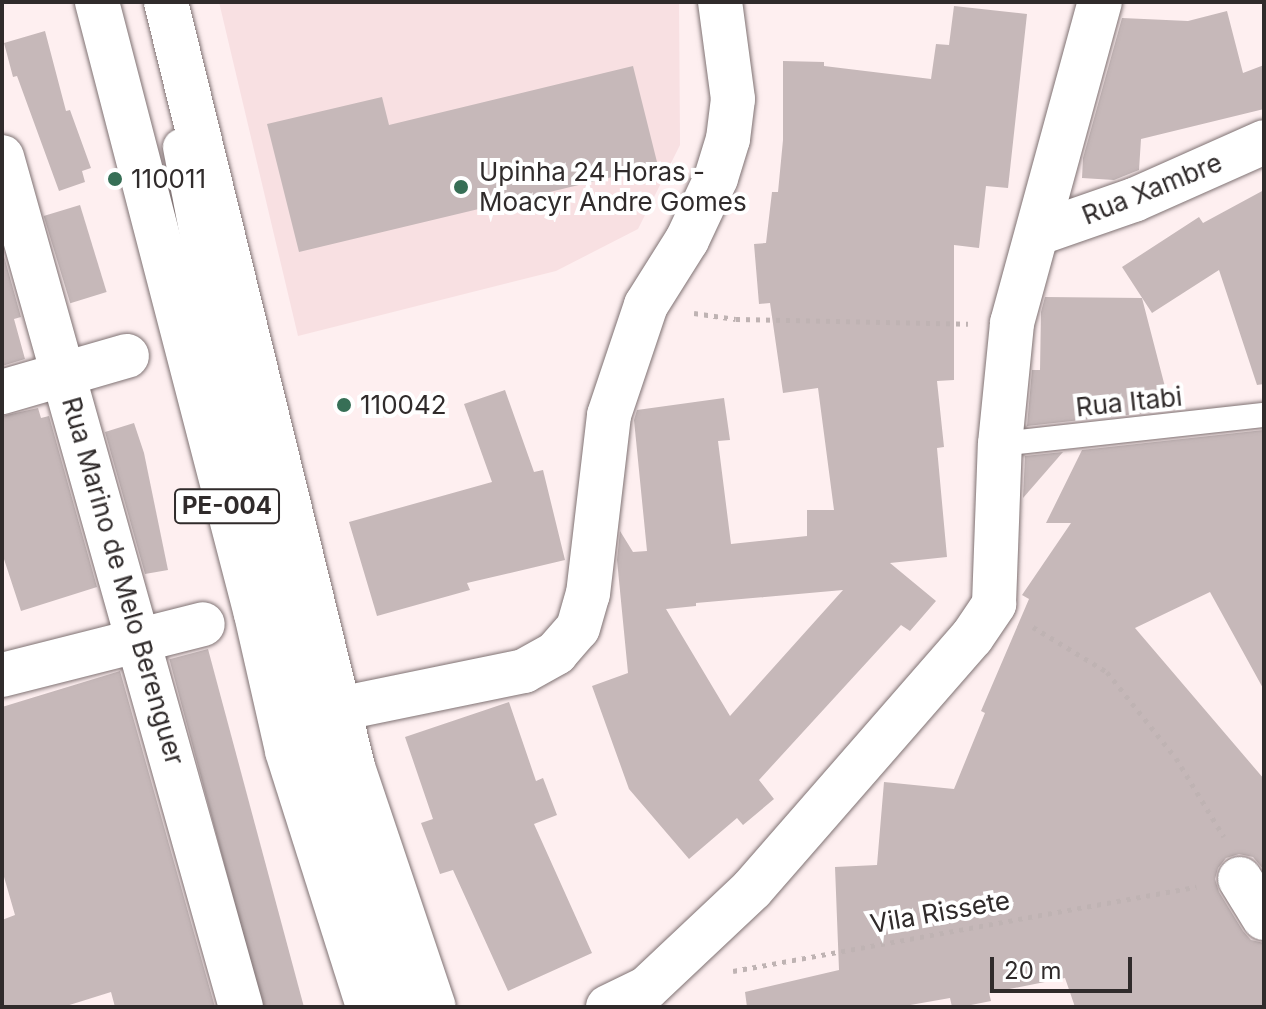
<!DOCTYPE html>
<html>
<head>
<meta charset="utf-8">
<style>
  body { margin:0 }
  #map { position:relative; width:1266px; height:1009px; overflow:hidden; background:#feeff0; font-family:Inter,sans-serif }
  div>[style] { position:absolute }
  .built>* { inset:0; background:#f8e0e2 }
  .building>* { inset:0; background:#c6b8b9; transform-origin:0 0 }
  .path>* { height:5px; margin-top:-2.5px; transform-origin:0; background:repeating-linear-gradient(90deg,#bfb3b3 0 4px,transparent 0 10px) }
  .roads { filter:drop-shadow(0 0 2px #7f7273) drop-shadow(0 0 2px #7f7273) }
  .service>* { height:24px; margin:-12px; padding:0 12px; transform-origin:12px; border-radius:12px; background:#fff }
  .pedestrian>* { height:36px; margin:-18px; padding:0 18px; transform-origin:18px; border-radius:18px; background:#fff }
  .minor>* { height:44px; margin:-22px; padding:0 22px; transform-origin:22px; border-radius:22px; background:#fff }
  .tertiary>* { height:44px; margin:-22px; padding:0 22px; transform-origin:22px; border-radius:22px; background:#fff }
  .primary>* { height:44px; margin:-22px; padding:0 22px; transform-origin:22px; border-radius:22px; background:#fff }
  .dots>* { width:22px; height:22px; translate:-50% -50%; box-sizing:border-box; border:4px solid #fff; border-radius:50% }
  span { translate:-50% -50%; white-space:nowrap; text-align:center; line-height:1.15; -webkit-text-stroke:8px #fff; paint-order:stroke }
  .shield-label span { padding:2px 6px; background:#fff; border:2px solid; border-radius:6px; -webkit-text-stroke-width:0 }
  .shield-label { font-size:24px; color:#302b2b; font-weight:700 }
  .poi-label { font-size:26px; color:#302b2b }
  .left { translate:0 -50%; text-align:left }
  .street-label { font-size:26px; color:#302b2b }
  .frame { position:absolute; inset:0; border:4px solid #302b2b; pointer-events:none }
  .scale { position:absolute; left:990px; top:957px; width:142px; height:36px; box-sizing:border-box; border:4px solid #302b2b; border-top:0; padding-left:10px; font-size:24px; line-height:28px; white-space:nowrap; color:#302b2b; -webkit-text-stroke:6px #fff; paint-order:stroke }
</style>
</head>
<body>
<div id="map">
  <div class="built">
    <div style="clip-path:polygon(219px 2px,679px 2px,680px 145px,638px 229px,556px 271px,298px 336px)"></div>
  </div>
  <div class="building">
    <div style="clip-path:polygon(evenodd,954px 6px,1027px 14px,1008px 188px,986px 186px,979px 248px,954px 245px,954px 380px,937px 381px,944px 447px,937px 448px,947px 557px,890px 563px,936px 601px,910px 631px,901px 625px,759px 780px,774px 799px,743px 825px,737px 818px,689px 859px,629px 789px,592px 686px,628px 673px,617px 560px,620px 531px,633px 552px,647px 551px,634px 420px,637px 410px,724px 398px,730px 440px,718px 441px,731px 544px,807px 536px,807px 510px,834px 510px,818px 388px,783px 393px,770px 303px,759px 304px,754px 244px,766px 243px,772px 192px,778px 192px,783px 140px,783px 61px,824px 62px,824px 66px,931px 79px,936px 44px,949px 45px,954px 6px,843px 590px,730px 716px,666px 609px,696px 606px,696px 603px,843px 590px)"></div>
    <div style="clip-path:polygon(1227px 11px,1243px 73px,1264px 65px,1264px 109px,1141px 139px,1139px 170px,1114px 180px,1082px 178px,1083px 158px,1122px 18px,1188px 21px)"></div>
    <div style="clip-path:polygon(45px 31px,66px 111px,70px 110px,91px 168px,82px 171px,85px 182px,59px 191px,17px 76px,13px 77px,4px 43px)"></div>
    <div style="clip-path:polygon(633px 66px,658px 166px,299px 252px,267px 124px,382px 97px,389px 125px)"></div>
    <div style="clip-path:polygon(1264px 190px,1264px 384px,1257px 385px,1219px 270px,1152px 313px,1122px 267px,1199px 217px,1203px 223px)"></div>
    <div style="left:80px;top:205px;width:91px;height:38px;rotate:73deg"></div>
    <div style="clip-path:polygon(2px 249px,21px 317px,14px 319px,25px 359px,2px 366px)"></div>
    <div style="clip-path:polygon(1045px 297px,1142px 298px,1171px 410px,1027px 426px,1032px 370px,1040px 370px,1041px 312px)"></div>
    <div style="clip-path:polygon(505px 390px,534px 472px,543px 470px,565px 560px,467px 583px,470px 590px,377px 616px,349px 522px,492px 482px,464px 404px)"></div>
    <div style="clip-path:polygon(38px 408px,41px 418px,49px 416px,97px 587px,21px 611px,2px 553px,2px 416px)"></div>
    <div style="clip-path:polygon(134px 423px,144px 453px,168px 570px,145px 574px,105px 432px)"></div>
    <div style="clip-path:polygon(1264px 430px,1264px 690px,1210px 592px,1135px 628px,1264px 779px,1264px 870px,1253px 857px,1239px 854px,1226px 858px,1218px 868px,1215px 879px,1219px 892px,1243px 931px,1251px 940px,1264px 943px,1264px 1007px,1075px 1007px,1065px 978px,989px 993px,991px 1001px,961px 1007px,952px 1007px,950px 998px,899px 1007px,747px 1007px,745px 992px,839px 970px,835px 867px,877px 865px,884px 782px,954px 789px,985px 713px,981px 711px,1029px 599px,1022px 595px,1071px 523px,1046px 523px,1082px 450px)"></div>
    <div style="clip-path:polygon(1063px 452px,1023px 498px,1025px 456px)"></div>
    <div style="left:208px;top:649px;width:371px;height:40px;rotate:75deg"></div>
    <div style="clip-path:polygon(120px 671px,215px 1007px,115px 1007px,111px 992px,63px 1007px,2px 1007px,2px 920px,15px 915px,2px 870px,2px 707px)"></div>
    <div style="clip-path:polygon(509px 702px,536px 781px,543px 778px,557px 815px,534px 824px,592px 953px,508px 991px,453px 870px,440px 874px,421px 823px,433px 819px,405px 737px)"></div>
  </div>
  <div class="path">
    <div style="left:694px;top:313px;width:42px;rotate:8.1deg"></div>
    <div style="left:736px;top:319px;width:232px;rotate:1.2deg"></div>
    <div style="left:1033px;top:627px;width:87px;rotate:31.3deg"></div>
    <div style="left:1107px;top:672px;width:110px;rotate:51.3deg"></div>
    <div style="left:1176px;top:758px;width:92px;rotate:58.7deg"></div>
    <div style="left:733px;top:971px;width:471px;rotate:-10.3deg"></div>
  </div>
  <div class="roads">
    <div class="service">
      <div style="left:1000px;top:444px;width:266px;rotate:-6.3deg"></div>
    </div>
    <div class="pedestrian">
      <div style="left:181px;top:147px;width:216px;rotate:79.1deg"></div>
      <div style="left:222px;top:359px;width:167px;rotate:76.1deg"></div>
      <div style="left:262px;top:521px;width:359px;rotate:74.6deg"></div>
      <div style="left:357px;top:867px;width:147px;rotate:71.8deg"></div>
    </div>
    <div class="minor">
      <div style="left:2px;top:157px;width:883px;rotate:74.3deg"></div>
      <div style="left:1039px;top:233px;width:101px;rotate:-19.2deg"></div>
      <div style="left:1134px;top:200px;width:142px;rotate:-24deg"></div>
      <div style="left:2px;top:392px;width:130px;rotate:-16.1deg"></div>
      <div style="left:2px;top:675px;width:207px;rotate:-14.2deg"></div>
      <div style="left:339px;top:709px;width:189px;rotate:-11.6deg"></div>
      <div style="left:524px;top:671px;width:37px;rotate:-29deg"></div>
      <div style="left:556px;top:653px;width:33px;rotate:-49deg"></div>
      <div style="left:578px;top:628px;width:35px;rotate:-74deg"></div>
      <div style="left:588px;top:594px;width:180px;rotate:-83.3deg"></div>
      <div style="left:609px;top:415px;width:116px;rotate:-71.4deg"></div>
      <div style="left:646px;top:305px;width:77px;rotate:-57.8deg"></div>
      <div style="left:687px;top:240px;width:68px;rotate:-64.9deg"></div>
      <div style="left:716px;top:178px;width:41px;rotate:-72.9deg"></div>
      <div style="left:728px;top:139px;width:40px;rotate:-82.9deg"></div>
      <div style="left:733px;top:99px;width:98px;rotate:-97.6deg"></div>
      <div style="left:1240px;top:879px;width:46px;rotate:58.4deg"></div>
    </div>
    <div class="tertiary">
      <div style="left:608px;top:1007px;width:43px;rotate:-26deg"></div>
      <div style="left:647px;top:988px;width:144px;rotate:-43.3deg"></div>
      <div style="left:752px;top:889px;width:335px;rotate:-48.9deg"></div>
      <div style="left:972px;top:637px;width:40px;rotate:-56deg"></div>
      <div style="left:994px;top:604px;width:160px;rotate:-87.9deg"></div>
      <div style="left:1000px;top:444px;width:122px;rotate:-84.3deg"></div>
      <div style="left:1012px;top:323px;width:333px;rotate:-74.7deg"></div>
    </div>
    <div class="primary">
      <div style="left:97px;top:2px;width:632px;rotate:75.44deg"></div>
      <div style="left:256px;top:614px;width:140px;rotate:77.2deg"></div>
      <div style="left:287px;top:751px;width:269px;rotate:72.4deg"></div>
      <div style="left:166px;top:2px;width:788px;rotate:76.26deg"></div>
      <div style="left:353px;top:767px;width:253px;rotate:71.4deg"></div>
    </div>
  </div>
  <div class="dots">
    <div style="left:115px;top:179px;background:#376f56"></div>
    <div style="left:461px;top:187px;background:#376f56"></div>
    <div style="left:344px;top:405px;background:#376f56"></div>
  </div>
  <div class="shield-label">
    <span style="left:227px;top:506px">PE-004</span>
  </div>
  <div class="poi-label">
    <span class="left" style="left:479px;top:187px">Upinha 24 Horas -<br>Moacyr Andre Gomes</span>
    <span class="left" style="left:131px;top:179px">110011</span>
    <span class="left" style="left:360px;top:405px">110042</span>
  </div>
  <div class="street-label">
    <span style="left:1152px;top:189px;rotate:-22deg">Rua Xambre</span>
    <span style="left:1129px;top:402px;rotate:-6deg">Rua Itabi</span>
    <span style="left:123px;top:581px;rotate:74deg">Rua Marino de Melo Berenguer</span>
    <span style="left:940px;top:912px;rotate:-10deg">Vila Rissete</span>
  </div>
  <div class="frame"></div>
  <div class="scale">20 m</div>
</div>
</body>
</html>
